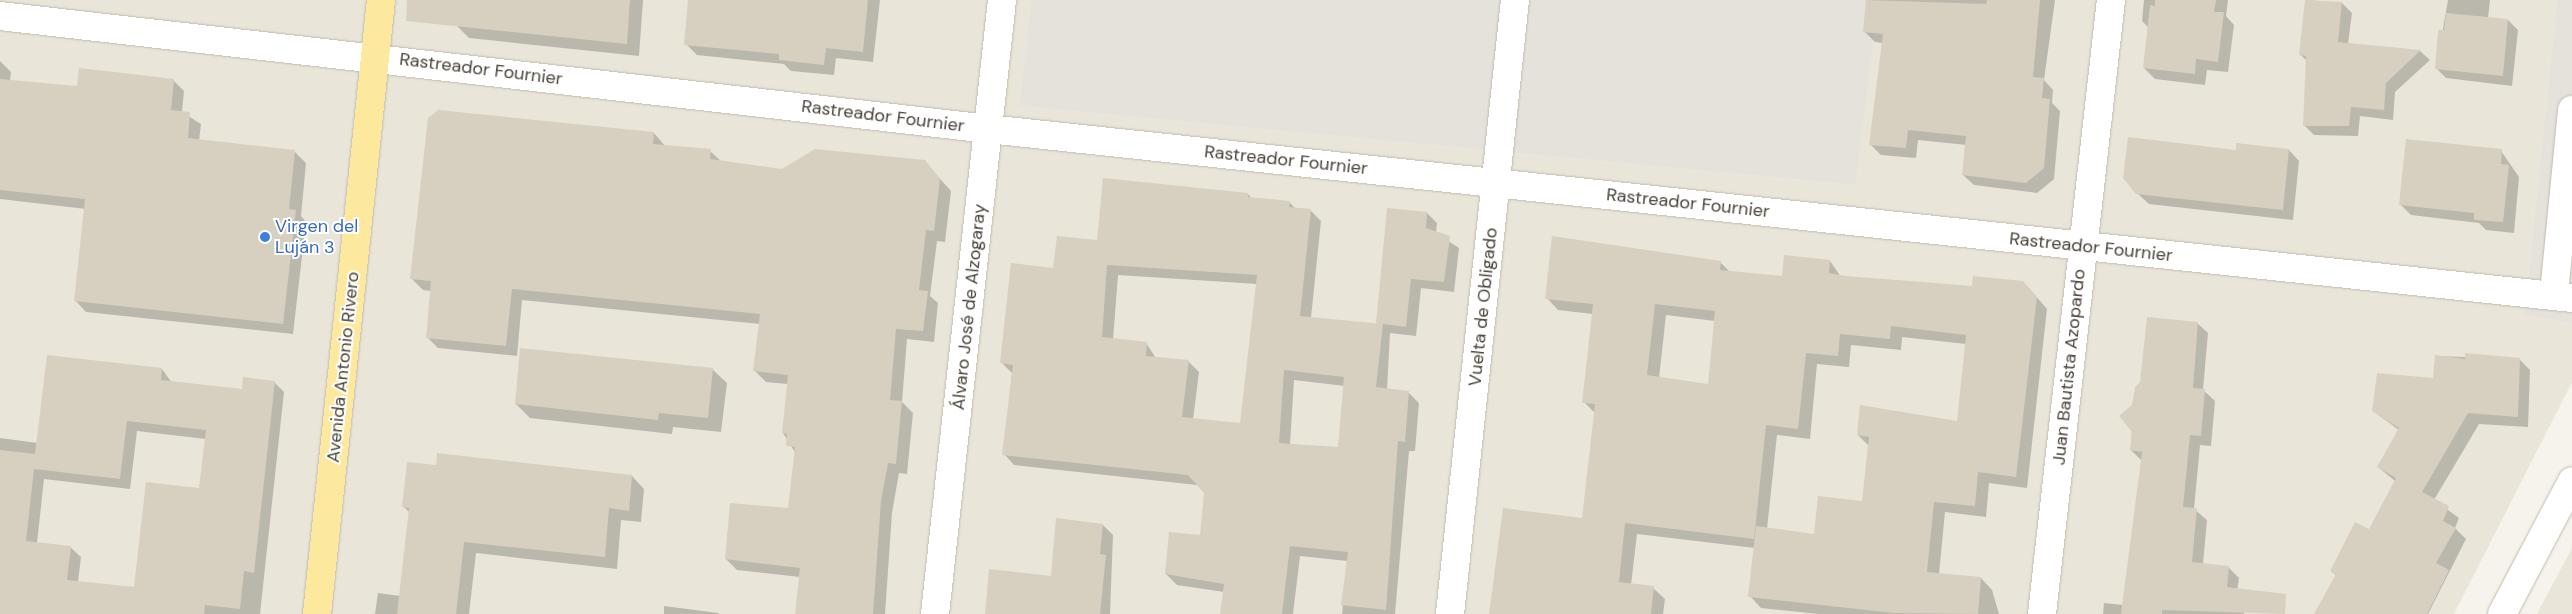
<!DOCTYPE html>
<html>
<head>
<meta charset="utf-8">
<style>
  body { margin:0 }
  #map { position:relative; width:2572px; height:614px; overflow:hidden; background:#f5f3eb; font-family:"DM Sans",sans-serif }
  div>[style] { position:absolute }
  .residential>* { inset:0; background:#e9e5d9 }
  .industrial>* { inset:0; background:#e5e2dc }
  .shadow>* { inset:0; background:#0003 }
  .building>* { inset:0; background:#d7d0c0 }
  .roads { filter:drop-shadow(0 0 1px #c1bbad) drop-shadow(0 0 1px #c1bbad) }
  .minor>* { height:28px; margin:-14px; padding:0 14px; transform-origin:14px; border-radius:14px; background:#fff }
  .major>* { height:28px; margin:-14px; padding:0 14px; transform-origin:14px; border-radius:14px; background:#fce99d }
  .dots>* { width:14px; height:14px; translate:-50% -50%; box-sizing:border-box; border:2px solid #fff; border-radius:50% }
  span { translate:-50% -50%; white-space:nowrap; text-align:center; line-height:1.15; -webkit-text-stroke:4px #fff; paint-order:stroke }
  .street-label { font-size:18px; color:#494439 }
  .shop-label { font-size:18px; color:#366cbe }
  .left { translate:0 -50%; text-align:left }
</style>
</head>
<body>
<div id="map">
  <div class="residential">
    <div style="clip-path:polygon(0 0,1031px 0,1019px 106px,1854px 185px,1879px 0,2557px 0,2524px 315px,2572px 323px,2572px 382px,2454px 614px,0 614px)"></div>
    <div style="clip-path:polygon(2572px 548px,2572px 614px,2537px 614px)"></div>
  </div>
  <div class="industrial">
    <div style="clip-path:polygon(1031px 0,1879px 0,1855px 185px,1019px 106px)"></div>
    <div style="clip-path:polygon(2557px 0,2572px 0,2572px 323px,2524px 315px)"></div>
  </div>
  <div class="shadow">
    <div style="clip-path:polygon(446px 0,643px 0,639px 56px,469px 38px,456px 25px)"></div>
    <div style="clip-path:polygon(689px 0,880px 0,873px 62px,836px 58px,834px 75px,791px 71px,784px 64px,697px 55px,686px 44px)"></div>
    <div style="clip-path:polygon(1868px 0,2055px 0,2044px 80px,2053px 90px,2052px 103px,2060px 111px,2054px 179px,2037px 193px,1974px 185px,1963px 175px,1967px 145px,1918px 140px,1916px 158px,1881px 155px,1870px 144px,1883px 43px,1875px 42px,1864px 31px)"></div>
    <div style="clip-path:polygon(2144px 0,2228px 0,2226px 16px,2234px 25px,2228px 72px,2207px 70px,2205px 85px,2155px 79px,2144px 68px,2149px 28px,2142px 21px)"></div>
    <div style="clip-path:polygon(2306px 0,2342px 3px,2352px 13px,2348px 44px,2420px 51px,2430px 60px,2395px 92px,2393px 120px,2360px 116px,2358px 136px,2314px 135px,2304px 125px,2307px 61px,2301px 55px)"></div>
    <div style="clip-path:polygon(2448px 0,2490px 0,2488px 18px,2508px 20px,2518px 30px,2512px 86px,2446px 78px,2436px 68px)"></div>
    <div style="clip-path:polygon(0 61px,11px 72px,10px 81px,78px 88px,173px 80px,184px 91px,182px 112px,201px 124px,199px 141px,295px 152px,306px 163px,301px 216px,306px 222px,293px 334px,86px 312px,75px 300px,86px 209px,0 199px)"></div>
    <div style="clip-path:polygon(654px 133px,665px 146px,710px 151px,722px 162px,783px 170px,924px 161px,951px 191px,945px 242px,937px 241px,930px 296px,938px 303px,934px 342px,907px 339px,902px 402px,913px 413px,907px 474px,899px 473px,892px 513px,885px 614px,796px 614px,800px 577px,737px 570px,726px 559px,789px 510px,796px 454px,783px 433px,788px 384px,766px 382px,755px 371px,760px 324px,522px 300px,517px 356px,438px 348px,427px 337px,432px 291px,423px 290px,411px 278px)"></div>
    <div style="clip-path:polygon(2289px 150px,2299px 161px,2293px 220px,2149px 204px,2137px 193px,2237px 151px)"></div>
    <div style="clip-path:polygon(2501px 151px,2519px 177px,2514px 233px,2486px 230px,2479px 223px,2411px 215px,2400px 204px)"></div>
    <div style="clip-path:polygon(evenodd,1248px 194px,1252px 199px,1289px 202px,1296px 209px,1310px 210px,1321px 221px,1311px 318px,1379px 325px,1427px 213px,1437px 223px,1436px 233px,1459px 248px,1454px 292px,1421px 288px,1416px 336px,1390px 333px,1387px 390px,1409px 393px,1419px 403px,1415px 451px,1409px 451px,1395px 614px,1342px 614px,1348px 561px,1300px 556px,1293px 614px,1221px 614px,1224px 592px,1177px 585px,1166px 574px,1201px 537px,1206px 486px,1014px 465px,1004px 454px,1012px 373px,1002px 363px,1054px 269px,1098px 242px,1248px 194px,1118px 275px,1257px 284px,1241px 424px,1193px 420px,1199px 372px,1188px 361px,1156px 358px,1146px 343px,1113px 340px,1118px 275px,1248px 194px,1294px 380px,1345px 386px,1339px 449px,1290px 445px,1294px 380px)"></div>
    <div style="clip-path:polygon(evenodd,1785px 256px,1830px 261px,1841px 277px,2034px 294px,2047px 309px,2027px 488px,1989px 483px,1986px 517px,1945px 512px,1939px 574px,1981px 578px,1992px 590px,1999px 614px,1819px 614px,1761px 608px,1750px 596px,1755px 548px,1637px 534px,1631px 585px,1653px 588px,1665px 599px,1663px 614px,1490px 614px,1583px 519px,1595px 413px,1584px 402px,1593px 314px,1558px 310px,1547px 298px,1720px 262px,1731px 273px,1783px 278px,1785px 256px,1666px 315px,1715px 321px,1709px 385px,1659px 378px,1666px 315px,1785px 256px,1902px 337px,1966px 344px,1958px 422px,1858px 435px,1869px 446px,1863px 503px,1815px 535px,1767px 529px,1777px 435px,1810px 439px,1817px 364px,1849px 367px,1851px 345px,1901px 350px,1902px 337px)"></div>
    <div style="clip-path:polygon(2197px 323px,2208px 333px,2203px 390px,2215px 401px,2211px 446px,2200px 445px,2194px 509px,2207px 520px,2203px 564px,2228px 567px,2239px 578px,2237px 591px,2246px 600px,2244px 614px,2103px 614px,2104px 603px,2123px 605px,2142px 461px,2131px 450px,2133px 405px)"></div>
    <div style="clip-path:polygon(2436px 356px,2519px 359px,2530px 370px,2528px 427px,2479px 424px,2434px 500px,2459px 518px,2455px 528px,2466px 539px,2428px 614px,2318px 614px,2337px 576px,2331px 571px,2370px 531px,2395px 481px,2378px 467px,2399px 430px,2373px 411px,2434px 380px)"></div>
    <div style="clip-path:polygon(evenodd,162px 369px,172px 383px,243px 391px,274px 382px,284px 392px,260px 614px,0 614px,0 438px,38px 443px,162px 369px,137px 431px,206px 439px,200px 489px,136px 589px,78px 582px,81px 557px,70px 547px,37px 543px,44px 479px,130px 489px,137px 431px)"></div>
    <div style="clip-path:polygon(712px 369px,727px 383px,721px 432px,673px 427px,672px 434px,530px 418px,516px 404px)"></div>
    <div style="clip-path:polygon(632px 476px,644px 489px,641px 522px,621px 520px,617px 569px,476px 553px,469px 614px,375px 614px,378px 593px,400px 596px,410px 513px,404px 507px)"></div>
    <div style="clip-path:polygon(1103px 525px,1113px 535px,1110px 614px,987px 614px,1052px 577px)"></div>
    <div style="clip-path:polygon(664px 606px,718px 613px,720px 614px,664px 614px)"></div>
  </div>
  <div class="building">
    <div style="clip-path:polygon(407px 0,630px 0,627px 44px,406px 21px)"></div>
    <div style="clip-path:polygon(688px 0,868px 0,863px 52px,826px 48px,824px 65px,779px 60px,779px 54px,684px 45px)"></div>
    <div style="clip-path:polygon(1866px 0,1986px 4px,1987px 0,2040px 0,2033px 77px,2044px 78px,2042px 98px,2050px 99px,2044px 168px,2026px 183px,1962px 175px,1966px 136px,1908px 130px,1906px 148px,1869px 145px,1883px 34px,1863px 32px)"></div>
    <div style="clip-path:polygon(2155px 0,2216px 0,2214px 12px,2224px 12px,2218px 62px,2196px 59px,2195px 74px,2143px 68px,2150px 5px,2155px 6px)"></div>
    <div style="clip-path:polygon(2305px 0,2342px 2px,2338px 42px,2421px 50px,2386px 83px,2384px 110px,2351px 107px,2349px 126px,2303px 126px,2306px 56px,2299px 55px)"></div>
    <div style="clip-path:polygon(2446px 13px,2508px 19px,2503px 76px,2435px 69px,2438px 30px,2444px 30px)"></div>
    <div style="clip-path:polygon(79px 68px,174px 79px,171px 110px,190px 112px,188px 138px,295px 150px,289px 209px,296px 210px,283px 324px,74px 301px,85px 199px,0 190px,0 79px,77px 86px)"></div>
    <div style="clip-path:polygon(438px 110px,654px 132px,653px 144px,711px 149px,710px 159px,782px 169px,815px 149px,925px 160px,940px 179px,934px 231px,926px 230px,919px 290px,928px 291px,923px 331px,896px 329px,890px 400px,902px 401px,896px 464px,888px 463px,881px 501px,873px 614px,795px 614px,800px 568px,725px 559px,730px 503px,788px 508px,795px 447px,786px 446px,787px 434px,782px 433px,788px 375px,753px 371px,760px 314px,512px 289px,506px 346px,426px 338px,431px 281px,410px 279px,428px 118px)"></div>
    <div style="clip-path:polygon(2128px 137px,2236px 150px,2236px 143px,2289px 149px,2283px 210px,2136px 194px,2123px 178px)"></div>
    <div style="clip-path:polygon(2406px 139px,2502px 149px,2501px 164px,2509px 165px,2503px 222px,2474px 220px,2474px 213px,2399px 205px)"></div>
    <div style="clip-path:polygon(evenodd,1103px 178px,1248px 193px,1248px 197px,1290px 201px,1289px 207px,1311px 209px,1300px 316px,1383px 324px,1376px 387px,1409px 391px,1405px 442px,1398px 441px,1386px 610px,1341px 605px,1348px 552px,1290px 546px,1282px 614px,1220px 614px,1224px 584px,1165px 574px,1169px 532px,1200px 535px,1204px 493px,1188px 475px,1002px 455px,1013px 365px,1000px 363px,1011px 263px,1053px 268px,1057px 236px,1097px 240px,1103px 178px,1107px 265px,1257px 275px,1240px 423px,1182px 417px,1189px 360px,1146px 356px,1147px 342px,1102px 337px,1107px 265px,1103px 178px,1284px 370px,1344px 377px,1338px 447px,1279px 443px,1284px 370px)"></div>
    <div style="clip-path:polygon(1387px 208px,1427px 212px,1426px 228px,1450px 236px,1444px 282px,1411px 279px,1406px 327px,1376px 323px)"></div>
    <div style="clip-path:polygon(evenodd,1552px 236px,1721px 261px,1720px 270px,1782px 276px,1784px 255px,1830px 260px,1829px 273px,1846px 276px,1972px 286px,1973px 276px,2023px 281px,2037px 297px,2016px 477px,1978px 472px,1975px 506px,1934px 502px,1927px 572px,1981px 577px,1978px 614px,1894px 613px,1748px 597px,1756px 526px,1814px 534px,1818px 496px,1862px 501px,1869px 437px,1857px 435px,1860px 405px,1957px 421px,1966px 335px,1891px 326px,1890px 339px,1840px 334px,1838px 356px,1806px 353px,1798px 429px,1766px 425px,1754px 539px,1625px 523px,1619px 582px,1654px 586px,1651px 614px,1489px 614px,1503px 508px,1582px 518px,1595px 404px,1582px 403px,1593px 304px,1545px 299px,1552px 236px,1655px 304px,1715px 311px,1708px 384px,1647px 375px,1655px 304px)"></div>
    <div style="clip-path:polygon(2147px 317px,2198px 322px,2193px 388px,2205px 389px,2201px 436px,2190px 435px,2183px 507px,2197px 508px,2192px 562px,2229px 566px,2227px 587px,2286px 594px,2285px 614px,2162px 610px,2162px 614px,2121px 614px,2142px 452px,2130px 450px,2132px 432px,2119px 416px,2132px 405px,2135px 387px,2140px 382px)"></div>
    <div style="clip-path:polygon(520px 348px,713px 368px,708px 418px,659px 413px,658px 420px,515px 404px)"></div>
    <div style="clip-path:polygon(2465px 353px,2520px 358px,2518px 417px,2468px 413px,2422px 492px,2449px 506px,2443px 521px,2456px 528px,2436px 563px,2449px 570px,2427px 614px,2314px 614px,2336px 574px,2330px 571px,2355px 522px,2369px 529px,2396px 478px,2377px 467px,2399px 428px,2372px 411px,2377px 373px,2433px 378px,2435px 355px,2465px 359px)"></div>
    <div style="clip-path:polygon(evenodd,47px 355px,162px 368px,161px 380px,242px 389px,243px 377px,275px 381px,254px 573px,244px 571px,240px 609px,205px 605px,204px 614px,0 614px,0 450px,35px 454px,47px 355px,127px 421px,206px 430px,199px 488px,146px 482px,134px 587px,67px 580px,71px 546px,26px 541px,34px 469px,120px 479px,127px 421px)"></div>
    <div style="clip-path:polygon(437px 453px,632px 475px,629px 511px,609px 508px,605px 557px,464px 542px,456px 614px,397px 614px,409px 508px,402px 507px,407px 462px,436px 465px)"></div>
    <div style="clip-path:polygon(1056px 518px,1103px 524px,1100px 554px,1106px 555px,1100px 614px,985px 614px,989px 569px,1051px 576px)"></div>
  </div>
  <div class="roads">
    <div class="minor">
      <div style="left:0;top:16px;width:994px;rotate:6.52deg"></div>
      <div style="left:988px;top:129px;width:1593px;rotate:6.09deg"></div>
      <div style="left:2554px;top:294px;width:185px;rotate:-84.4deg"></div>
      <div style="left:935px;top:614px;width:618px;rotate:-83.77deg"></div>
      <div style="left:1450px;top:614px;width:617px;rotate:-83.96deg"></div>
      <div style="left:2042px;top:614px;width:618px;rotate:-83.59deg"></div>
      <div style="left:2502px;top:614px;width:150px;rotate:-62.2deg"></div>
    </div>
    <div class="major">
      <div style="left:317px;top:614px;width:617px;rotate:-84.05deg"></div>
    </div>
  </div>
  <div class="dots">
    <div style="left:265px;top:237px;background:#3f7fe0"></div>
  </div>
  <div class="street-label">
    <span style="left:481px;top:69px;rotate:7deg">Rastreador Fournier</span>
    <span style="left:883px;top:116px;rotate:7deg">Rastreador Fournier</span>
    <span style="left:1286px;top:160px;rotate:6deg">Rastreador Fournier</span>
    <span style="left:1688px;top:203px;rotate:6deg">Rastreador Fournier</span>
    <span style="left:2091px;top:247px;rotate:6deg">Rastreador Fournier</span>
    <span style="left:969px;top:307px;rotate:-84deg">Álvaro José de Alzogaray</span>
    <span style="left:1483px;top:307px;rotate:-84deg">Vuelta de Obligado</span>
    <span style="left:343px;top:367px;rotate:-84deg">Avenida Antonio Rivero</span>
    <span style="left:2069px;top:367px;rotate:-84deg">Juan Bautista Azopardo</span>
  </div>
  <div class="shop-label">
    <span class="left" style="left:275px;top:237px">Virgen del<br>Luján 3</span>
  </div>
</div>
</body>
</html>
